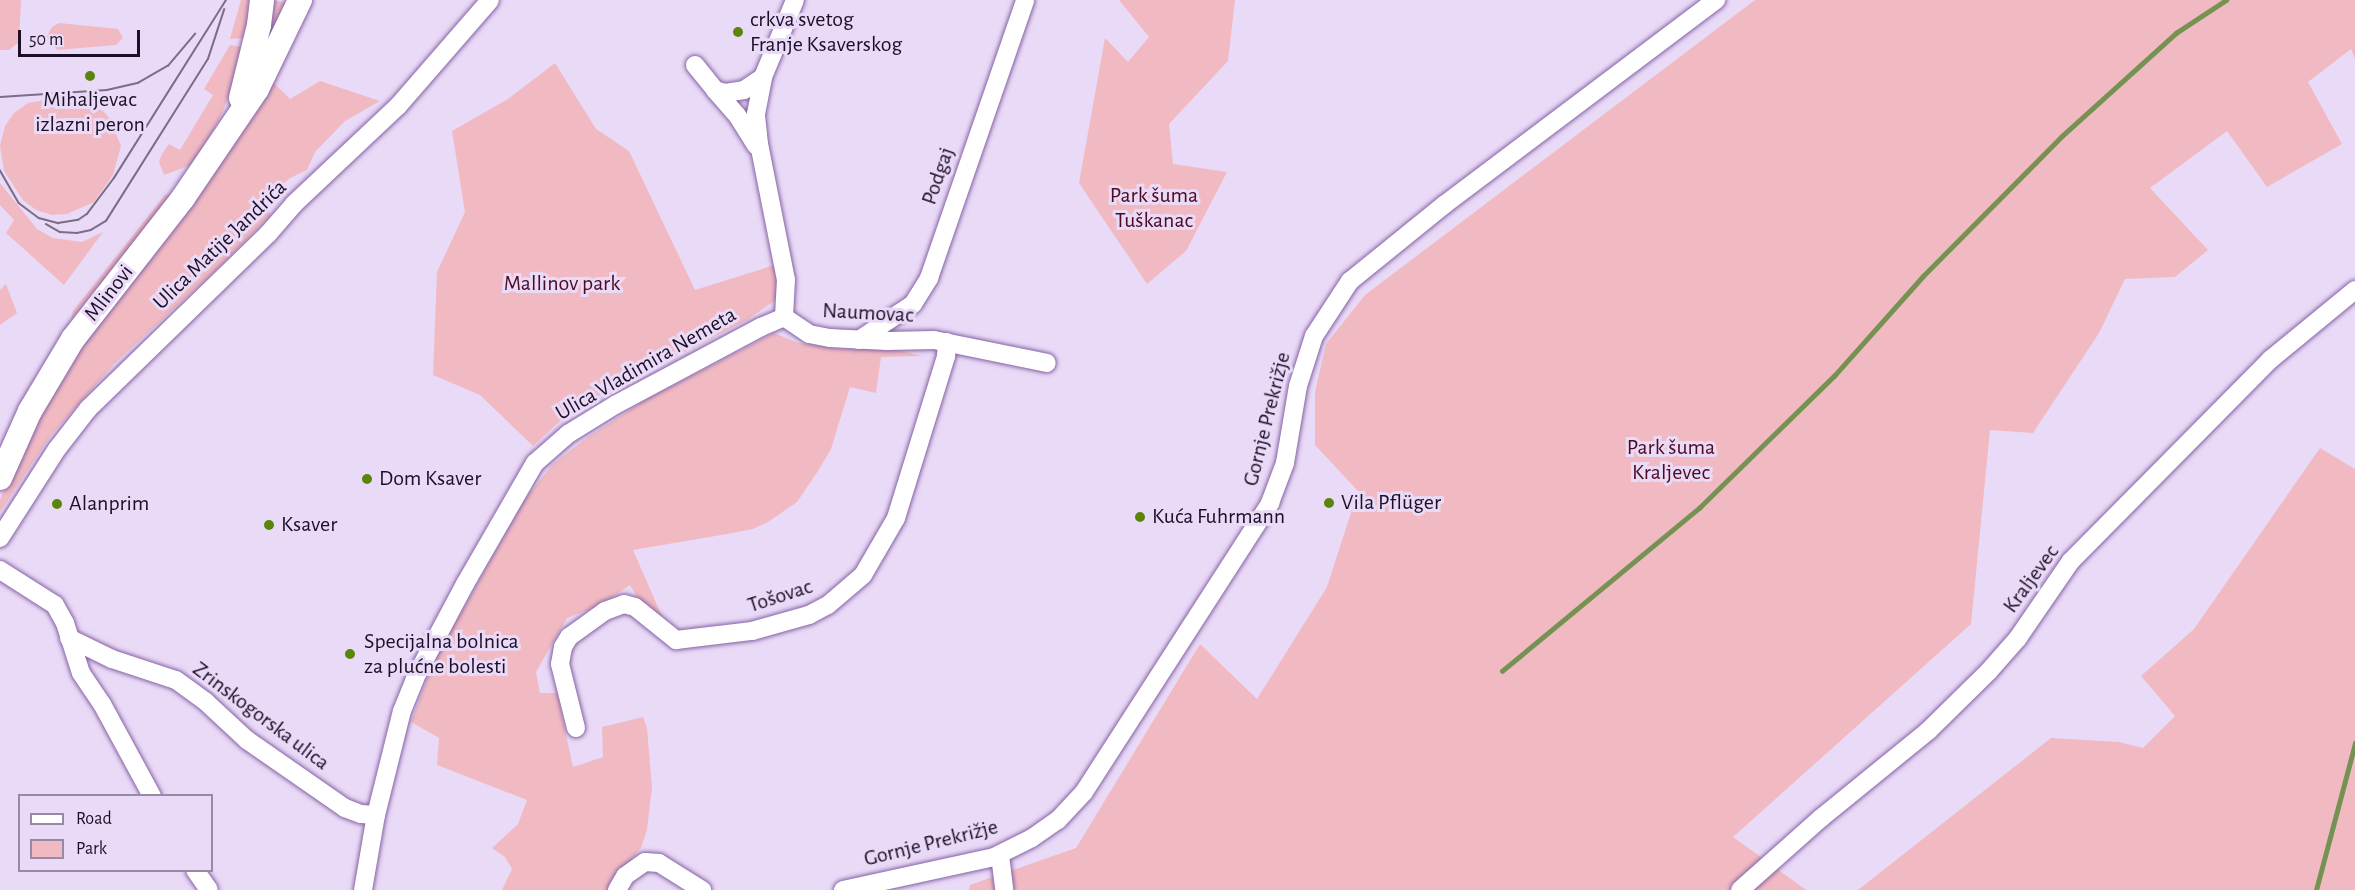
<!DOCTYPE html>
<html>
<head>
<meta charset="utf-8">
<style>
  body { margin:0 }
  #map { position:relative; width:2355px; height:890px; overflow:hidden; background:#e9daf7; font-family:"Alegreya Sans",sans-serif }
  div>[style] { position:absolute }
  .green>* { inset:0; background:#f1bac2 }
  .stream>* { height:4.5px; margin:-2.25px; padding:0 2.25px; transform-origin:2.25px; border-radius:2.25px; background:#769253 }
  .roads { filter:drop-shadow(0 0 2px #8662a5) drop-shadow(0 0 2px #8662a5) }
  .minor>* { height:18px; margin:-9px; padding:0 9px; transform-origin:9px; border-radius:9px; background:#fff }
  .major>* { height:24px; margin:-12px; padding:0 12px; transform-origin:12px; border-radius:12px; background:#fff }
  .tram>* { height:1.5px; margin:-0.75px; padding:0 0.75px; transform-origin:0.75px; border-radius:0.75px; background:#7b6c88 }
  .dots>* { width:16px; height:16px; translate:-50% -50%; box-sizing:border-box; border:3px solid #e9daf7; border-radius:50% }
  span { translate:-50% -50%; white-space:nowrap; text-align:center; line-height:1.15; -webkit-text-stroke:6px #e9daf7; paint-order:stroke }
  .poi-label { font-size:22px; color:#1e0f29 }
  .left { translate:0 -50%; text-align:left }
  .street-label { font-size:22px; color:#1e0f29 }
  .park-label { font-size:22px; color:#4e0a1f }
  .legend { position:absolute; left:18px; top:794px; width:195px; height:78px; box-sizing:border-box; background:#e9daf7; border:2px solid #9889a5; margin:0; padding:8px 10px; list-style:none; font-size:18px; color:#1e0f29 }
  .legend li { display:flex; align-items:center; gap:12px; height:30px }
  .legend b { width:30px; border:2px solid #9889a5 }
  .scale { position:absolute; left:18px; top:30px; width:122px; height:27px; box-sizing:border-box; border:3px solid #1e0f29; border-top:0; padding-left:8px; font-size:18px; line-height:21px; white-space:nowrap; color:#1e0f29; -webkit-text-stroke:4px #e9daf7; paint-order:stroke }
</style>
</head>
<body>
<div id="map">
  <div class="green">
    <div style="clip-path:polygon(0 0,21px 0,19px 42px,9px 50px,0 50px)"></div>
    <div style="clip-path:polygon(241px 0,249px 0,246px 38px,230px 39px)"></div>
    <div style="clip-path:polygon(269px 0,290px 3px,261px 63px)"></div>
    <div style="clip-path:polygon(1119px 0,1235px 0,1228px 61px,1169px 124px,1173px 164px,1227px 172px,1186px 251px,1147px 284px,1079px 183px,1105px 38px,1128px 62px,1149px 37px)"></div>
    <div style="clip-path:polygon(1755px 0,2355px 0,2355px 59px,2351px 49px,2308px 82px,2342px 144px,2267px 187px,2227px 131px,2150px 188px,2208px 250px,2175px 277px,2125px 279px,2099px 333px,2033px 433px,1990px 430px,1971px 624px,1733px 837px,1806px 890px,969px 890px,970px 885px,1076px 848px,1200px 644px,1257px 699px,1327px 587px,1358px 491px,1315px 445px,1315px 392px,1326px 344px,1365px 295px)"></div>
    <div style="clip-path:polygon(59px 23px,118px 29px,123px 38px,116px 45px,57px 50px,47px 36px,52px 27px)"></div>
    <div style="clip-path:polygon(230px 45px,243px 47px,234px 84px,219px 120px,191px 165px,164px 175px,159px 162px,162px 154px,169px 144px,180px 150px,213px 95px,204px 89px)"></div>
    <div style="clip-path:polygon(555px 63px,596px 129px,629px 151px,695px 290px,778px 264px,779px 290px,774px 301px,747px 320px,572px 410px,533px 446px,480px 395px,433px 375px,437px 272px,465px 212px,452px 131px,508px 99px)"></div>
    <div style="clip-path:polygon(271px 80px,290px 99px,320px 81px,380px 101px,345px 121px,315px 152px,307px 170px,290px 178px,271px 195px,265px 207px,271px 215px,222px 264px,114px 364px,51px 435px,0 512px,0 500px,16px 460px,63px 369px,213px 174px,239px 137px)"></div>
    <div style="clip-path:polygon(57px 98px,77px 100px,103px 111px,110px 119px,121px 146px,113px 175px,94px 202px,67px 214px,52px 215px,36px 210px,23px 200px,4px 171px,0 146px,5px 126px,14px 113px,28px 103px)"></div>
    <div style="clip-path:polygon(0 183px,37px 229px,53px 238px,82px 242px,103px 232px,64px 285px,6px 233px,14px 220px,0 205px)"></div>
    <div style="clip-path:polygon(165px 195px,169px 194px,171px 198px,71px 320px,73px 311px)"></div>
    <div style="clip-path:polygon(6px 284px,17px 313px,0 325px,0 290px)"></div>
    <div style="clip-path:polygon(774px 333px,798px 343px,846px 349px,893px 349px,922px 356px,881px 357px,876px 393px,850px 387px,831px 449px,818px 471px,797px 502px,768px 522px,753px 529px,727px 534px,633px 550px,664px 621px,649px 618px,630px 585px,599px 606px,567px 618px,536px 672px,540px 693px,557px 693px,573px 767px,603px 757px,602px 727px,643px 717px,647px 728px,652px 787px,647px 830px,641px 848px,624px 868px,612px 890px,502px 890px,512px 869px,505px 857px,492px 848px,518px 824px,527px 800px,437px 765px,439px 738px,411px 722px,434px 661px,525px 499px,553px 464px,588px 437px,647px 399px)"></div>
    <div style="clip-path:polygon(2320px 448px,2355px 469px,2355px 890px,1858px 890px,2051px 738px,2119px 742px,2143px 748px,2175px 716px,2141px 676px,2194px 629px)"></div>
  </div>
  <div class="stream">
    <div style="left:1502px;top:671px;width:256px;rotate:-39.6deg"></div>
    <div style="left:1699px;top:508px;width:189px;rotate:-44.4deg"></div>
    <div style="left:1834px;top:376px;width:134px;rotate:-48.3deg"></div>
    <div style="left:1923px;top:276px;width:197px;rotate:-45.2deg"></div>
    <div style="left:2062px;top:136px;width:154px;rotate:-42.1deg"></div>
    <div style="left:2176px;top:33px;width:60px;rotate:-33.4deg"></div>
    <div style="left:2316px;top:890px;width:152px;rotate:-75.1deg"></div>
  </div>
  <div class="roads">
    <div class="minor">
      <div style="left:695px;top:65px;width:32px;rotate:51deg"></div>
      <div style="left:715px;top:90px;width:10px;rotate:17deg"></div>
      <div style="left:725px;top:93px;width:19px;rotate:-9deg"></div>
      <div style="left:744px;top:90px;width:23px;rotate:-34deg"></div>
      <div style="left:715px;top:90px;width:33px;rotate:49deg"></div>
      <div style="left:737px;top:115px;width:36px;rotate:58deg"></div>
      <div style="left:784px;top:317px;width:37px;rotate:-87deg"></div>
      <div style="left:786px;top:280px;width:139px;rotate:-101.2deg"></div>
      <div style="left:759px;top:144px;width:30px;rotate:-96deg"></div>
      <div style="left:756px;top:114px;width:38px;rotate:-79deg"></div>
      <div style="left:763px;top:77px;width:83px;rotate:-67.4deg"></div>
      <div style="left:784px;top:317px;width:30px;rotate:34deg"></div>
      <div style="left:809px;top:334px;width:21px;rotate:11deg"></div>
      <div style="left:830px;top:338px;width:57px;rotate:3deg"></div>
      <div style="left:887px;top:341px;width:47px;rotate:-1.2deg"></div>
      <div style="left:934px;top:340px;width:115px;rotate:11.5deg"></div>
      <div style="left:859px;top:340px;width:65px;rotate:-33.7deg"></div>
      <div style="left:913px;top:304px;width:31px;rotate:-58deg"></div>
      <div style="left:929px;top:278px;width:294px;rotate:-70.9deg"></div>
      <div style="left:0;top:538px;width:106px;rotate:-57.4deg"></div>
      <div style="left:57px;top:449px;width:51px;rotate:-52.2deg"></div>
      <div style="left:88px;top:409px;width:251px;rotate:-44.2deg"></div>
      <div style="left:268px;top:234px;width:40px;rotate:-49deg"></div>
      <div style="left:294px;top:204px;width:143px;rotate:-43.3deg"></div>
      <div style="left:398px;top:106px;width:140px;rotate:-49deg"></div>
      <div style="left:0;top:570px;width:65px;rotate:32.5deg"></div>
      <div style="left:55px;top:605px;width:21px;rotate:61deg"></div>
      <div style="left:65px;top:623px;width:52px;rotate:72.3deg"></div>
      <div style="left:81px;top:673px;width:37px;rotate:56deg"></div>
      <div style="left:102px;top:704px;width:105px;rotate:61.5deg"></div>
      <div style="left:69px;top:638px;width:48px;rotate:26deg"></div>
      <div style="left:112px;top:659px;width:67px;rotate:18.2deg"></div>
      <div style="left:176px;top:680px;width:37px;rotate:36deg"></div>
      <div style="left:206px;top:702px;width:56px;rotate:42.8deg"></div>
      <div style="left:247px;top:740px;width:119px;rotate:34.8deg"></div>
      <div style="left:345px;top:808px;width:17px;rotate:21deg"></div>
      <div style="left:361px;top:814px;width:15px;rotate:4deg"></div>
      <div style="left:576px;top:728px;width:66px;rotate:-104deg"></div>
      <div style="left:560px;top:664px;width:17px;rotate:-80deg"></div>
      <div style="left:563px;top:647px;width:12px;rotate:-59deg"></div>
      <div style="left:569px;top:637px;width:44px;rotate:-35.8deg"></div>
      <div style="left:605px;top:611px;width:20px;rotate:-20deg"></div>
      <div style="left:624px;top:604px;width:11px;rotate:15deg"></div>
      <div style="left:635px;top:607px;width:53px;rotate:38.8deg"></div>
      <div style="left:676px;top:640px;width:77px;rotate:-6.8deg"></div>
      <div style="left:752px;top:631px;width:59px;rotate:-15.7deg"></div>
      <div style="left:809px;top:615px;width:21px;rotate:-28deg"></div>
      <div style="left:828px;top:605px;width:46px;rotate:-40.6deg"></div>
      <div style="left:863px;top:575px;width:66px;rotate:-59.9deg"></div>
      <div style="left:896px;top:518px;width:170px;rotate:-72.8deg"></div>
      <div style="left:946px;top:356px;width:14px;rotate:-86deg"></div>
      <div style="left:1000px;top:855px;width:35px;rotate:83deg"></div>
      <div style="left:195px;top:870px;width:24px;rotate:55deg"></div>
      <div style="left:363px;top:890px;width:76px;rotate:-80.2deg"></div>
      <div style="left:376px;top:815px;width:107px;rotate:-76deg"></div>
      <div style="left:402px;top:711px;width:35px;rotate:-68deg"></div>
      <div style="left:415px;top:678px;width:106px;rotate:-62deg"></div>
      <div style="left:465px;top:584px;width:140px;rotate:-60deg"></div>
      <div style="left:535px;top:463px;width:44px;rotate:-41.3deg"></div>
      <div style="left:568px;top:434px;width:55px;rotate:-31.7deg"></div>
      <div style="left:615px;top:405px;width:166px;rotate:-28.1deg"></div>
      <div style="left:761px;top:327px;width:25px;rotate:-23deg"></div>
      <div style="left:617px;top:890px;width:16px;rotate:-60deg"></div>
      <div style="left:625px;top:876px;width:24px;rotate:-35deg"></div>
      <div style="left:645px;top:862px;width:14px;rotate:4deg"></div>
      <div style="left:659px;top:863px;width:51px;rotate:32.1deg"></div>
      <div style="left:843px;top:890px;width:155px;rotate:-12.3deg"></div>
      <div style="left:994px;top:857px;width:42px;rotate:-26.6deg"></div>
      <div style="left:1032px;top:838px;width:32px;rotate:-35deg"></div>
      <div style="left:1058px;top:820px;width:38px;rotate:-47deg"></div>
      <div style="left:1084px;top:792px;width:344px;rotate:-57.2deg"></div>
      <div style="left:1270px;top:503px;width:43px;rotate:-69.4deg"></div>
      <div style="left:1285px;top:463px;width:78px;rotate:-80.4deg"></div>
      <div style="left:1298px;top:386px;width:52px;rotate:-72.3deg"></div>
      <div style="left:1314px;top:336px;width:66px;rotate:-56.8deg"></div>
      <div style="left:1350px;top:281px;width:121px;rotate:-39deg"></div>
      <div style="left:1444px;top:205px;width:341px;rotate:-37deg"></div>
      <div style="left:1740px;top:890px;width:108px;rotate:-41.6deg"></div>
      <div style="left:1821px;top:818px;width:138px;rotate:-39.1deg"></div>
      <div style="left:1928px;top:731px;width:86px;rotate:-44.5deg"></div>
      <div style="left:1989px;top:671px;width:44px;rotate:-48.7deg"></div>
      <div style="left:2018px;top:638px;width:93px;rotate:-55.5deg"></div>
      <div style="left:2071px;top:561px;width:284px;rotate:-45.3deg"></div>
      <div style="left:2271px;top:359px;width:109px;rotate:-39.4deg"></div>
    </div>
    <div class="major">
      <div style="left:241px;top:98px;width:75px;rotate:-76.1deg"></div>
      <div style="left:259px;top:25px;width:25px;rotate:-83deg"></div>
      <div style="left:0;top:478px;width:73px;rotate:-65.9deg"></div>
      <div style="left:30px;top:411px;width:84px;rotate:-59.2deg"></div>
      <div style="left:73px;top:339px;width:179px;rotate:-52deg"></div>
      <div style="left:183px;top:198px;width:132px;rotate:-55.8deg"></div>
      <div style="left:257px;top:89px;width:99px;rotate:-64.2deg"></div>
    </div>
  </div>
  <div class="tram">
    <div style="left:0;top:97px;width:107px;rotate:-3.7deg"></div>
    <div style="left:107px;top:90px;width:32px;rotate:-13deg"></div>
    <div style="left:138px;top:83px;width:34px;rotate:-30deg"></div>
    <div style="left:168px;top:66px;width:42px;rotate:-49.8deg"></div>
    <div style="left:0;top:170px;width:38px;rotate:60deg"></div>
    <div style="left:19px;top:203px;width:25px;rotate:37deg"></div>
    <div style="left:39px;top:218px;width:20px;rotate:15deg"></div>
    <div style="left:58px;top:223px;width:20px;rotate:-9deg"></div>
    <div style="left:78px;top:220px;width:11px;rotate:-34deg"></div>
    <div style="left:87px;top:214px;width:45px;rotate:-53.1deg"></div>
    <div style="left:114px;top:178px;width:210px;rotate:-57.8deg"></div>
    <div style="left:46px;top:224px;width:16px;rotate:30deg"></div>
    <div style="left:60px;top:232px;width:17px;rotate:3deg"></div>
    <div style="left:77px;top:233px;width:14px;rotate:-12deg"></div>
    <div style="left:91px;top:230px;width:17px;rotate:-31deg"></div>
    <div style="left:106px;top:221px;width:191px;rotate:-57.8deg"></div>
    <div style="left:208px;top:59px;width:52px;rotate:-71.9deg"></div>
  </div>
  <div class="dots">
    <div style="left:738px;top:32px;background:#5b840a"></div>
    <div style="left:90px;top:76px;background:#5b840a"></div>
    <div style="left:367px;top:479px;background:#5b840a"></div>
    <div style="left:1329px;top:503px;background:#5b840a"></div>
    <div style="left:57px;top:504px;background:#5b840a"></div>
    <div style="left:1140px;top:517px;background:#5b840a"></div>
    <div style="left:269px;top:525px;background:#5b840a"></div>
    <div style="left:350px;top:654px;background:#5b840a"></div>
  </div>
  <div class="poi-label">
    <span class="left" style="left:750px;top:32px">crkva svetog<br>Franje Ksaverskog</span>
    <span style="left:90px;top:112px">Mihaljevac<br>izlazni peron</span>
    <span class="left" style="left:379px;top:479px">Dom Ksaver</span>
    <span class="left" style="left:1341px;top:503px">Vila Pflüger</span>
    <span class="left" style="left:69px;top:504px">Alanprim</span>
    <span class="left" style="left:1152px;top:517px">Kuća Fuhrmann</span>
    <span class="left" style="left:281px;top:525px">Ksaver</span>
    <span class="left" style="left:364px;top:654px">Specijalna bolnica<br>za plućne bolesti</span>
  </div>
  <div class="street-label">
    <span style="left:938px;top:176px;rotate:-71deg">Podgaj</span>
    <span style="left:220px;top:245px;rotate:-44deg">Ulica Matije Jandrića</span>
    <span style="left:109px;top:293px;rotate:-52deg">Mlinovi</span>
    <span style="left:868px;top:313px;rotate:3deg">Naumovac</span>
    <span style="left:646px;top:364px;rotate:-30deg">Ulica Vladimira Nemeta</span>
    <span style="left:1267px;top:419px;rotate:-76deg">Gornje Prekrižje</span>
    <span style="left:2031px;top:579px;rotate:-54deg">Kraljevec</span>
    <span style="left:780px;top:596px;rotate:-18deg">Tošovac</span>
    <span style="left:261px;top:716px;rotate:37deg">Zrinskogorska ulica</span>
    <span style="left:931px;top:843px;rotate:-14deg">Gornje Prekrižje</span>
  </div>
  <div class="park-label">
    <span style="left:1154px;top:208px">Park šuma<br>Tuškanac</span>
    <span style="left:562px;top:284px">Mallinov park</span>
    <span style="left:1671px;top:460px">Park šuma<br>Kraljevec</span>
  </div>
  <ul class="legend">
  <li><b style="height:8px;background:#fff"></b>Road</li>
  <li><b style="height:16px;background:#f1bac2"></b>Park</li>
  </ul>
  <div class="scale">50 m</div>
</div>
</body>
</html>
